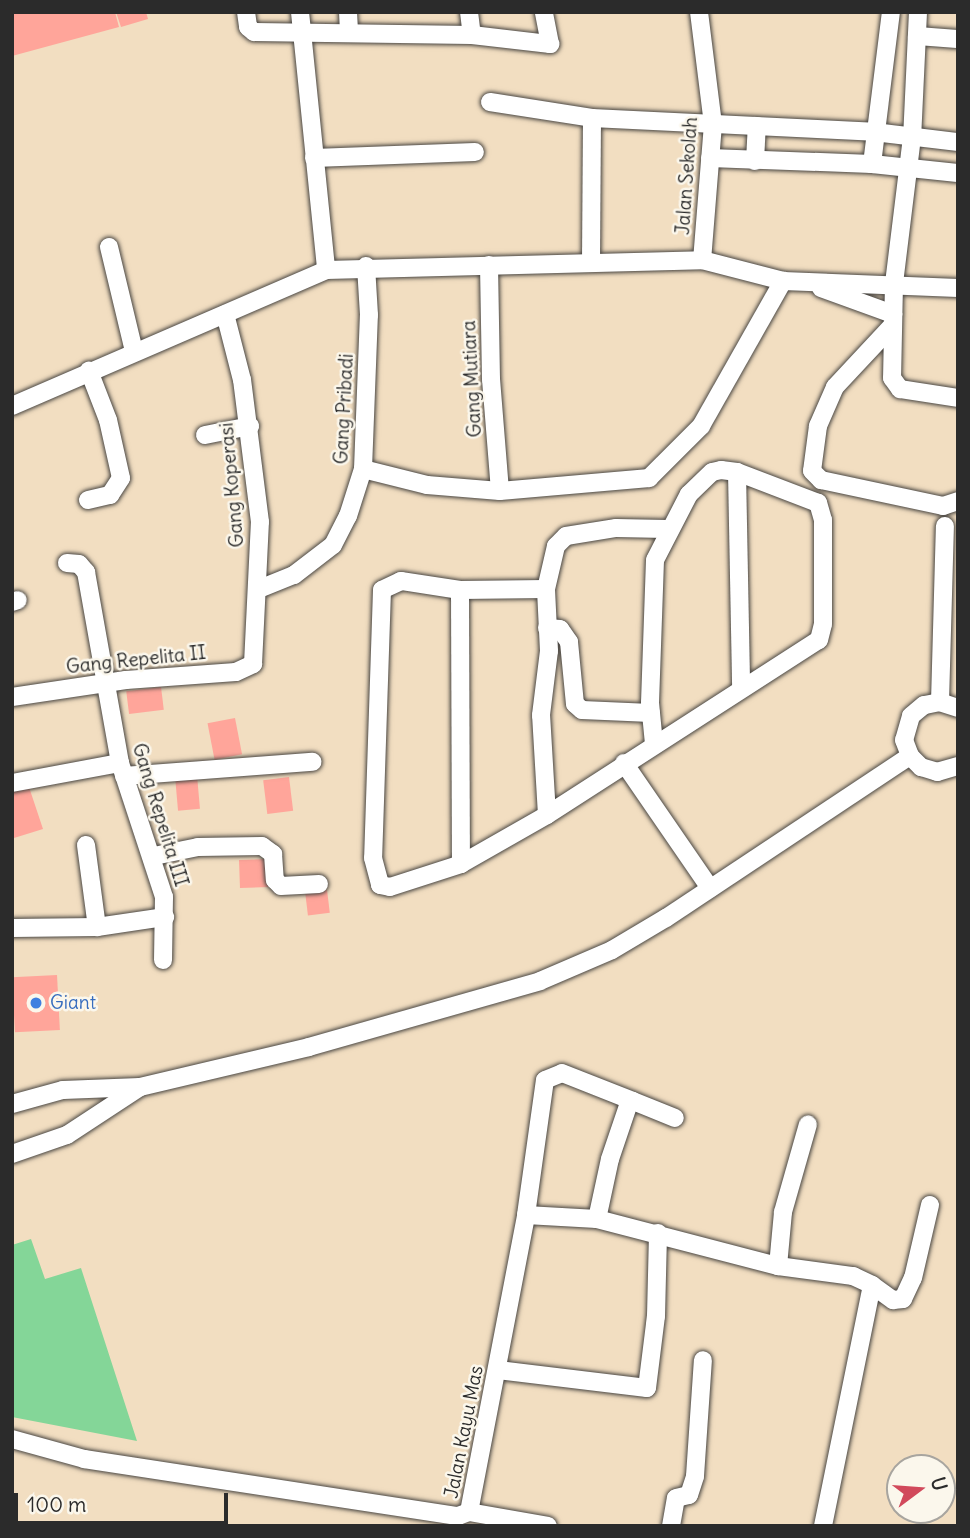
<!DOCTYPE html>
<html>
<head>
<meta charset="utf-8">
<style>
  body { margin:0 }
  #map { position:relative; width:970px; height:1538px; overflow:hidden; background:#f2dec1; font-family:Delius,sans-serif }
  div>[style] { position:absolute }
  .green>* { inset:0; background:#84d698 }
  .building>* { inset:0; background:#ffa59a; transform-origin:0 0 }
  .roads { filter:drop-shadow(0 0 2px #494642) drop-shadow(0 0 2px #494642) }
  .minor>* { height:18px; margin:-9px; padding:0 9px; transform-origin:9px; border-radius:9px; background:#fff }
  .dots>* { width:19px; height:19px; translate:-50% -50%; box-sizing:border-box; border:4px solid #fbf7ec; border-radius:50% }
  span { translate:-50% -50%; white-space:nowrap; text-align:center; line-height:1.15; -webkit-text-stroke:5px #fbf7ec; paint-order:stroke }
  .street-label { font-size:19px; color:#2b2b2b }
  .shop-label { font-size:19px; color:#366cbe }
  .left { translate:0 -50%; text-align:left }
  .frame { position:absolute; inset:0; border:14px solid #2b2b2b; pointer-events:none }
  .north { position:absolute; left:886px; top:1454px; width:70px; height:70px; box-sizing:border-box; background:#fbf7ec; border:2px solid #a8a59f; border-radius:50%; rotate:74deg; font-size:19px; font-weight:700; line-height:28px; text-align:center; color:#2b2b2b }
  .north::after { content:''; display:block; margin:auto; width:24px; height:32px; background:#d1495b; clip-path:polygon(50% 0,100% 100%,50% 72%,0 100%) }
  .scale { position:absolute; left:14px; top:1493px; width:214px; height:32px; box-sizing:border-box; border:4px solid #2b2b2b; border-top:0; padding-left:9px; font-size:21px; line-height:24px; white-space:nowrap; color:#2b2b2b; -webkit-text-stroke:5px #fbf7ec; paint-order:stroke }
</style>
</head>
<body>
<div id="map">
  <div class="green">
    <div style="clip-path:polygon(31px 1239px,45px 1279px,81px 1268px,137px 1441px,12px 1417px,12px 1245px)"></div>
  </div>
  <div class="building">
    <div style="clip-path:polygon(12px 12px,115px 12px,119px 27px,12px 56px)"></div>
    <div style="clip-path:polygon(116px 12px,146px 12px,148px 19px,121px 27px)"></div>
    <div style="left:161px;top:687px;width:23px;height:35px;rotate:83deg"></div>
    <div style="left:235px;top:718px;width:37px;height:28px;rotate:79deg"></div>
    <div style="left:197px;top:775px;width:34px;height:22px;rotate:85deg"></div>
    <div style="left:289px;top:777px;width:34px;height:26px;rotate:83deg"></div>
    <div style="clip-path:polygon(28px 784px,43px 829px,14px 838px,12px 789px)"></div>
    <div style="left:269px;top:859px;width:28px;height:30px;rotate:88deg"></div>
    <div style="left:327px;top:890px;width:23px;height:22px;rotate:83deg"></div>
    <div style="left:57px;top:975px;width:55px;height:45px;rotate:87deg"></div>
  </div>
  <div class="roads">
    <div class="minor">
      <div style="left:246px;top:12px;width:15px;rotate:82deg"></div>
      <div style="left:248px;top:27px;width:8px;rotate:40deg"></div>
      <div style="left:254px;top:32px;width:218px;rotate:0.8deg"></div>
      <div style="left:472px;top:35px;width:79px;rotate:6.6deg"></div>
      <div style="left:550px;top:44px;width:33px;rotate:-101deg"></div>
      <div style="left:300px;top:12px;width:259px;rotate:84.2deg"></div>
      <div style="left:348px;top:12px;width:20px;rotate:87deg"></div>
      <div style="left:469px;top:12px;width:23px;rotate:83deg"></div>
      <div style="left:699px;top:12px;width:113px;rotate:82.9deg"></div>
      <div style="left:713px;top:124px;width:136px;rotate:94.6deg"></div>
      <div style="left:918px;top:12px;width:125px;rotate:92.7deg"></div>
      <div style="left:912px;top:137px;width:148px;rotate:97deg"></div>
      <div style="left:894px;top:284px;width:94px;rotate:91.2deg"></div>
      <div style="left:892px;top:378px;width:14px;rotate:54deg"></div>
      <div style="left:900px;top:389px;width:59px;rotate:8.8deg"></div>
      <div style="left:917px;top:36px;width:41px;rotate:4.2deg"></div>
      <div style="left:490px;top:102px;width:103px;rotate:8.9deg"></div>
      <div style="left:592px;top:118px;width:282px;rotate:2.8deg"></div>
      <div style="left:874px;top:132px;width:85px;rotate:6.8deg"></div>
      <div style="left:314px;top:158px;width:161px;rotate:-2.1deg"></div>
      <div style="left:710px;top:158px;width:162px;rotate:2.1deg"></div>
      <div style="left:872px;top:164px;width:86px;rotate:6deg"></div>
      <div style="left:755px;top:161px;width:35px;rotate:-87deg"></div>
      <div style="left:872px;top:164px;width:153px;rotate:-82.9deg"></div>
      <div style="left:109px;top:247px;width:107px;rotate:76.5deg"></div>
      <div style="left:591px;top:261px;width:143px;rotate:-89.6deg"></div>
      <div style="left:489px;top:265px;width:114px;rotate:89deg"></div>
      <div style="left:491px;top:379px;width:112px;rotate:85.4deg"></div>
      <div style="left:821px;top:288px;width:77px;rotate:19.9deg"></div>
      <div style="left:891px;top:327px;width:82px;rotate:133deg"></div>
      <div style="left:835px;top:387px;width:43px;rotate:113.6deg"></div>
      <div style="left:818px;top:426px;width:45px;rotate:97.6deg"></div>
      <div style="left:812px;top:471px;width:13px;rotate:45deg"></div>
      <div style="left:821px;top:480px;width:125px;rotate:12deg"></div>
      <div style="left:943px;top:506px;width:16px;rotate:-18deg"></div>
      <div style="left:12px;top:406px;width:342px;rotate:-23.4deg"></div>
      <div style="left:326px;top:270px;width:376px;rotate:-1.5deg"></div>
      <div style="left:702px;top:260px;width:84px;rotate:14.5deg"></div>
      <div style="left:783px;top:281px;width:175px;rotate:2.3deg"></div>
      <div style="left:205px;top:435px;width:46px;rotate:-11.3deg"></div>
      <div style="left:363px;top:469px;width:66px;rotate:14deg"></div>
      <div style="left:427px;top:485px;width:73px;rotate:4.7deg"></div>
      <div style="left:500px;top:491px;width:150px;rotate:-5deg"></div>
      <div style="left:649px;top:478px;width:74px;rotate:-45deg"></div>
      <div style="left:701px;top:426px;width:167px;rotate:-60.5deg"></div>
      <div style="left:737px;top:472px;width:215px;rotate:88.9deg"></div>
      <div style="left:88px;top:500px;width:23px;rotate:-13deg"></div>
      <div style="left:110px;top:495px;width:20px;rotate:-57deg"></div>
      <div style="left:121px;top:478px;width:59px;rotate:-102.6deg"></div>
      <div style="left:108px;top:420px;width:53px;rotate:-111.2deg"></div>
      <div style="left:67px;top:563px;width:12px;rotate:5deg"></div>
      <div style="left:79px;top:564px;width:11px;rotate:49deg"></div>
      <div style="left:86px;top:572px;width:194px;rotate:79.9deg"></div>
      <div style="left:120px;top:763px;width:141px;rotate:71.8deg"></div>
      <div style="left:164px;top:897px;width:63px;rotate:90.9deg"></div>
      <div style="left:259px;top:589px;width:38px;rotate:-22deg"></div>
      <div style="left:294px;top:575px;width:49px;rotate:-37.6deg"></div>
      <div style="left:333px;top:545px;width:33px;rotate:-63deg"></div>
      <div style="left:348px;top:516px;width:49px;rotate:-72.3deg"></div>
      <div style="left:363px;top:469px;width:154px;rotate:-87.8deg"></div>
      <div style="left:369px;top:315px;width:49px;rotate:-93.5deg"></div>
      <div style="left:546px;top:589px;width:44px;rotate:-76.9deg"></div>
      <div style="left:556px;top:546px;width:14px;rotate:-45deg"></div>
      <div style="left:566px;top:536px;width:51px;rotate:-9.1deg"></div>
      <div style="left:616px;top:528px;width:51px;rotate:1.1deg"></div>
      <div style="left:460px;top:590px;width:274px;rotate:89.8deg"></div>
      <div style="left:12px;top:602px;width:6px;rotate:-18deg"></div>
      <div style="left:547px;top:628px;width:13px;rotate:4deg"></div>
      <div style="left:560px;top:629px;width:16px;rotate:55deg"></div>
      <div style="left:569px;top:642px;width:62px;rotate:84.5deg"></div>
      <div style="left:575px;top:704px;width:9px;rotate:41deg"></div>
      <div style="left:582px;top:710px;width:69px;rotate:2.5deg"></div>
      <div style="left:12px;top:697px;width:115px;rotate:-8.5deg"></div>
      <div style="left:126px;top:680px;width:110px;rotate:-4.2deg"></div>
      <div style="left:236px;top:672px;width:19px;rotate:-25deg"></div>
      <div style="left:253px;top:664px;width:142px;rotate:-87.2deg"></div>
      <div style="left:260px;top:522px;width:143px;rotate:-97.2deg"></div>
      <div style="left:242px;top:380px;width:68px;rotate:-104.4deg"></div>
      <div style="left:940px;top:702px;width:176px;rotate:-88.4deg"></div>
      <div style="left:958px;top:708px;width:19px;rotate:-162deg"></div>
      <div style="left:940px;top:702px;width:16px;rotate:169deg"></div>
      <div style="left:924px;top:705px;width:17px;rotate:140deg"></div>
      <div style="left:911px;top:716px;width:25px;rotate:106deg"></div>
      <div style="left:904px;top:740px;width:17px;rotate:69deg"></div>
      <div style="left:910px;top:756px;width:16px;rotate:45deg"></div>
      <div style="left:921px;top:767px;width:17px;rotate:17deg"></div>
      <div style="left:937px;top:772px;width:22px;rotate:-16deg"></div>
      <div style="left:624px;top:763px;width:152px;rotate:55.5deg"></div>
      <div style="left:124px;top:776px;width:189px;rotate:-4.3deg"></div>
      <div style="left:12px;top:783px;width:110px;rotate:-10.5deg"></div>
      <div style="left:547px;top:815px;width:100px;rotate:-93.4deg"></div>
      <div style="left:541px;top:715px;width:64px;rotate:-82.9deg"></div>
      <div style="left:549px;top:651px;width:62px;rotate:-92.8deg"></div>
      <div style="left:546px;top:589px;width:86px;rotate:179.3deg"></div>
      <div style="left:460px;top:590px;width:60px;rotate:-171.3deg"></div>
      <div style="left:401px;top:581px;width:21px;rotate:155deg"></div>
      <div style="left:382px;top:590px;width:268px;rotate:91.9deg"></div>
      <div style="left:373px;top:858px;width:28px;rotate:75deg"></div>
      <div style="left:380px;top:885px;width:10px;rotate:11deg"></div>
      <div style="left:390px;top:887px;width:75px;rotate:-17.9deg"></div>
      <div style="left:461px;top:864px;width:99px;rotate:-29.7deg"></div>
      <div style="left:547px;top:815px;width:323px;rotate:-32.8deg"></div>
      <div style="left:819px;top:640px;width:16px;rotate:-76deg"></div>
      <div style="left:823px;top:624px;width:104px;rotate:-90deg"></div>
      <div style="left:823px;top:520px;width:18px;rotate:-106deg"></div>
      <div style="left:818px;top:503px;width:87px;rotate:-159.1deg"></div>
      <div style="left:737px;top:472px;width:16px;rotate:-173deg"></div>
      <div style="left:721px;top:470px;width:9px;rotate:167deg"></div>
      <div style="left:712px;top:472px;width:32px;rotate:136deg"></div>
      <div style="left:689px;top:494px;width:74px;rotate:117.3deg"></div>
      <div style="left:655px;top:560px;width:143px;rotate:92deg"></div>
      <div style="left:650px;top:703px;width:41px;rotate:84.4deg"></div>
      <div style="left:86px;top:845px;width:83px;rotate:82.4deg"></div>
      <div style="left:154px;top:856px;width:45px;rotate:-11.6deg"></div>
      <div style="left:198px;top:847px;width:64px;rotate:-0.9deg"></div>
      <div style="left:262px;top:846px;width:14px;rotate:36deg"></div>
      <div style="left:273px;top:854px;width:26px;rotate:86deg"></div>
      <div style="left:275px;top:880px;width:8px;rotate:45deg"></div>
      <div style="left:281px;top:886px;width:38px;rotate:-3deg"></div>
      <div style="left:12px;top:928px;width:85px;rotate:-0.7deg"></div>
      <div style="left:97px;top:927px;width:69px;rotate:-8.4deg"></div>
      <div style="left:12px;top:1104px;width:53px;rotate:-15.4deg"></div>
      <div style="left:63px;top:1090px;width:77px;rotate:-2.2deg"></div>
      <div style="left:140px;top:1087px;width:174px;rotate:-13.3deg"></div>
      <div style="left:309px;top:1047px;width:240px;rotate:-15.9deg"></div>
      <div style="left:540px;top:981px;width:78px;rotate:-23.3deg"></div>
      <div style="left:612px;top:950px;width:63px;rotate:-30.7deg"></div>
      <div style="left:666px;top:918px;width:293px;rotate:-33.6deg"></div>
      <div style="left:12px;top:1154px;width:58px;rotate:-19.1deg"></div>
      <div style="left:67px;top:1135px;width:87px;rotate:-33.3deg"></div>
      <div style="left:526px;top:1215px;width:71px;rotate:3.2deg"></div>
      <div style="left:597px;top:1219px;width:187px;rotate:14.6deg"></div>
      <div style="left:778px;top:1266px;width:76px;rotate:7.6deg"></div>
      <div style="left:853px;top:1276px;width:21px;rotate:25deg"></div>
      <div style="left:872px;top:1285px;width:246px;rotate:101.5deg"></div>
      <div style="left:597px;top:1219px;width:61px;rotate:-77.8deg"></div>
      <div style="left:610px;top:1159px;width:59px;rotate:-71.3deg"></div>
      <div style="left:629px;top:1103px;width:4px;rotate:-27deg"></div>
      <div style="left:633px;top:1101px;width:45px;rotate:22deg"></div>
      <div style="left:778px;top:1266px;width:54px;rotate:-84.7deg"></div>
      <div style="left:783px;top:1212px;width:91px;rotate:-74.1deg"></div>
      <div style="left:872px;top:1285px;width:26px;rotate:36deg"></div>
      <div style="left:893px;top:1300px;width:10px;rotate:-6deg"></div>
      <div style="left:903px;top:1299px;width:23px;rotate:-65deg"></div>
      <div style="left:913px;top:1278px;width:75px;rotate:-76.9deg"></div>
      <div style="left:498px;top:1370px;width:150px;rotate:6.9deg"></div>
      <div style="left:647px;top:1388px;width:73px;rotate:-82.9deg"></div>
      <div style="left:656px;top:1316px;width:83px;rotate:-88.6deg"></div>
      <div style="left:12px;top:1439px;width:75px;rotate:15.5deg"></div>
      <div style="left:84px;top:1459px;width:378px;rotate:8.7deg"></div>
      <div style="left:458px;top:1516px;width:12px;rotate:-20deg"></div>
      <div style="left:469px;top:1512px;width:302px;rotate:-79.1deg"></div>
      <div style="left:526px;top:1215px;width:136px;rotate:-82deg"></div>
      <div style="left:545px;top:1080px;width:18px;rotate:-22deg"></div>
      <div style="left:562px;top:1073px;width:76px;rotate:21.5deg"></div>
      <div style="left:469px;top:1512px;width:80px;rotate:10deg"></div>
      <div style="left:671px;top:1526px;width:28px;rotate:-80deg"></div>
      <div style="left:676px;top:1498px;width:13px;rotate:-13deg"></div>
      <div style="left:689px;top:1495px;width:20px;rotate:-72deg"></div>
      <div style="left:695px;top:1476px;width:116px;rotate:-86.1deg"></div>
    </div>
  </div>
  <div class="dots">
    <div style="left:36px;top:1003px;background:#3f7fe0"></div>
  </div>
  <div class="street-label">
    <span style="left:687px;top:176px;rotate:-86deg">Jalan Sekolah</span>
    <span style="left:472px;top:379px;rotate:-93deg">Gang Mutiara</span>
    <span style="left:344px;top:409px;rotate:-87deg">Gang Pribadi</span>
    <span style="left:232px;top:485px;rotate:-95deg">Gang Koperasi</span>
    <span style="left:136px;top:660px;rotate:-6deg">Gang Repelita II</span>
    <span style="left:160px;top:815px;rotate:73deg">Gang Repelita III</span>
    <span style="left:464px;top:1432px;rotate:-79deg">Jalan Kayu Mas</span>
  </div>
  <div class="shop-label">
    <span class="left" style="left:50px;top:1003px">Giant</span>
  </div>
  <div class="frame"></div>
  <div class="north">U</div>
  <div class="scale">100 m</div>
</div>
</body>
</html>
